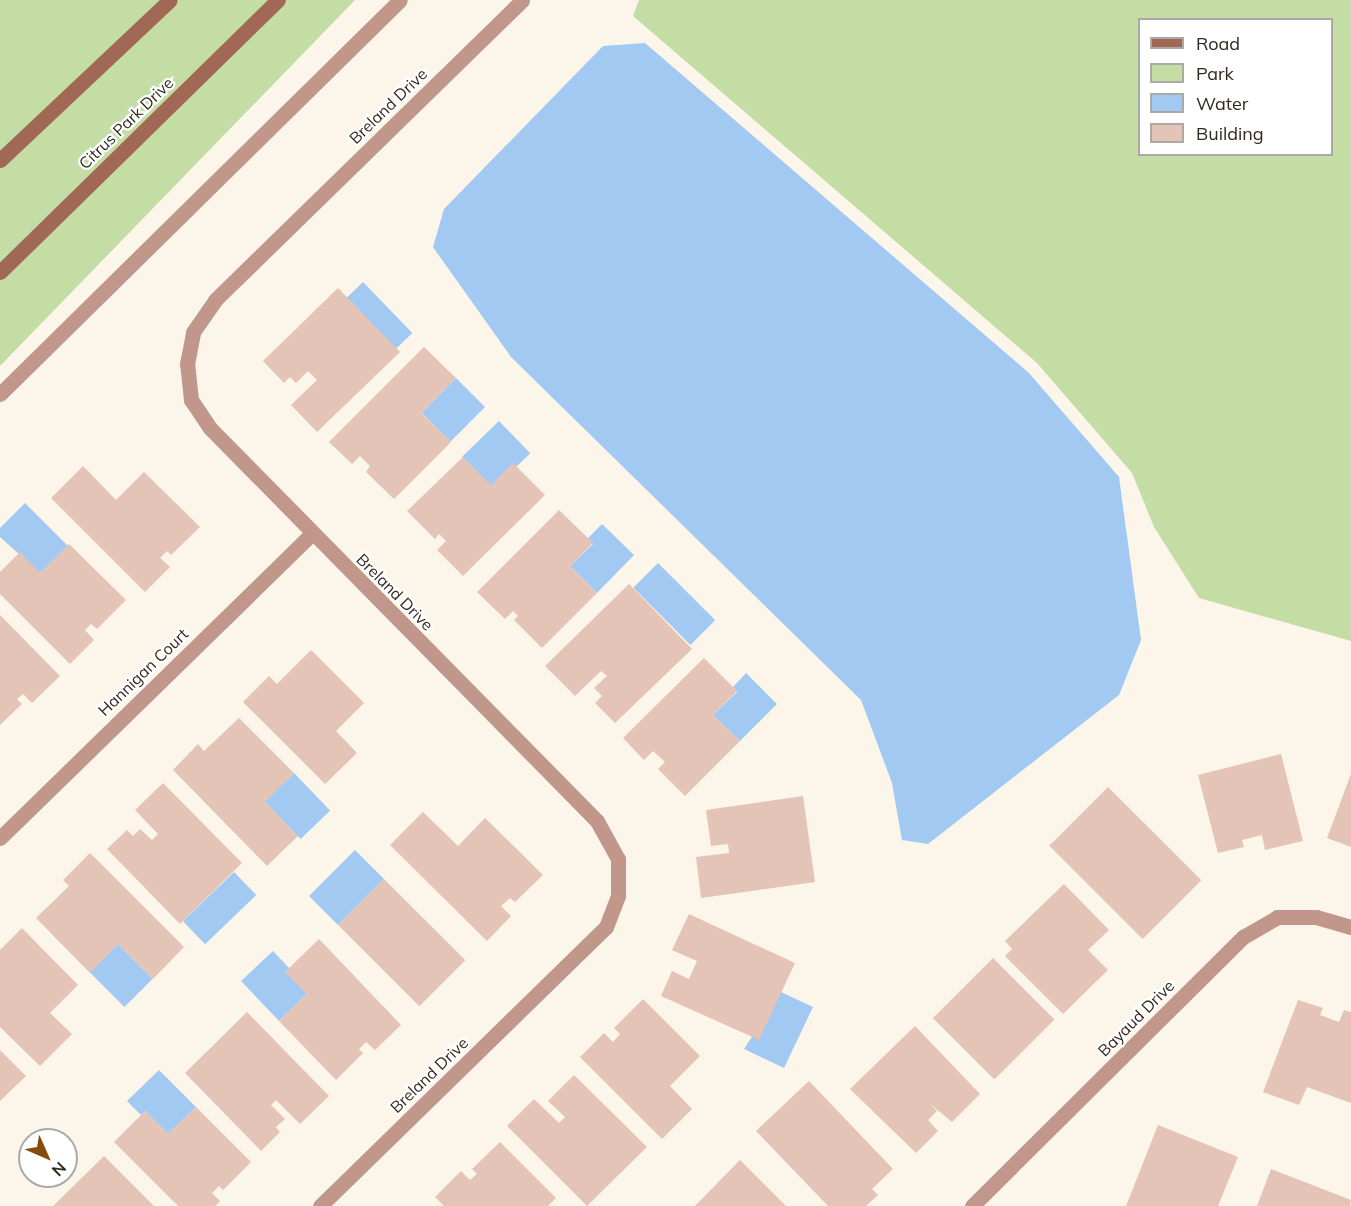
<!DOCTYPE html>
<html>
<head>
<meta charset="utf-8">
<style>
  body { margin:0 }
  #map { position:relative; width:1351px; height:1206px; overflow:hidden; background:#fcf5ea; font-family:Mulish,sans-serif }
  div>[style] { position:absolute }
  .green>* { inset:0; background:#c3dda5 }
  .water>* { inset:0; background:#a2c9f1; transform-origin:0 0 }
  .building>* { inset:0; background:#e4c4b6; transform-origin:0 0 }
  .lane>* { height:15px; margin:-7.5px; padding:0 7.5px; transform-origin:7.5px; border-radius:7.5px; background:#c0978a }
  .street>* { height:15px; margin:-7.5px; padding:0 7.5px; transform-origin:7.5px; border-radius:7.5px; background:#c0978a }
  .secondary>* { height:15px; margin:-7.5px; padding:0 7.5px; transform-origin:7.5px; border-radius:7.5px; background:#a26856 }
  span { translate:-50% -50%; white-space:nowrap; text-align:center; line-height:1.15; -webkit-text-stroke:4.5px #fff; paint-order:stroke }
  .street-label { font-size:16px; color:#30291e }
  .legend { position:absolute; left:1138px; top:18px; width:195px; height:138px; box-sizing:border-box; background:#fff; border:2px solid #aca9a5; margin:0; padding:8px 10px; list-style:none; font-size:18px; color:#30291e }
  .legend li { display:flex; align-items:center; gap:12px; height:30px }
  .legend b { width:30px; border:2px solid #aca9a5 }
  .north { position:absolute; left:18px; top:1128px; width:60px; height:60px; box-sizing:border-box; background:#fff; border:2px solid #aca9a5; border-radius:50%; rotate:135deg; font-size:16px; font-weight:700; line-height:24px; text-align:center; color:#30291e }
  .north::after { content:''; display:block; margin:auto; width:21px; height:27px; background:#884b0c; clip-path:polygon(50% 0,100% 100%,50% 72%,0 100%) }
</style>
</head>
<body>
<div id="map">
  <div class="green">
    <div style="clip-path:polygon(0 0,355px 0,0 366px)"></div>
    <div style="clip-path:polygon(evenodd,639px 0,1351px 0,1351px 641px,1199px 598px,1154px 527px,1132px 473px,1037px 363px,633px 16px,639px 0,1140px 20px,1332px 20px,1332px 154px,1140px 154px,1140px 20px)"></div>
  </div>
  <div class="water">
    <div style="clip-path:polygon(645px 43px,1029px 373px,1119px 477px,1141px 640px,1119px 695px,928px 844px,902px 840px,892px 783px,861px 700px,511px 357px,433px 247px,444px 209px,603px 46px)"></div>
    <div style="left:363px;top:282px;width:71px;height:23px;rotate:46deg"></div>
    <div style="left:456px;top:378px;width:41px;height:49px;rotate:45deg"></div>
    <div style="left:499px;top:421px;width:45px;height:51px;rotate:46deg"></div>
    <div style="clip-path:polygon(25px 503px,68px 546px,40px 573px,0 537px,0 528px)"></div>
    <div style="clip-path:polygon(602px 524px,634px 555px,597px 593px,570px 566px,593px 544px,588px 538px)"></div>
    <div style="left:658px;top:563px;width:81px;height:35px;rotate:45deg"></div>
    <div style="clip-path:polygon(746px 673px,777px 704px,740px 741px,713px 715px,737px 692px,733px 687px)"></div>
    <div style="left:294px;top:773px;width:52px;height:41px;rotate:46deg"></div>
    <div style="left:355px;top:850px;width:41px;height:65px;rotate:45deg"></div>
    <div style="left:234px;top:872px;width:32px;height:71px;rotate:46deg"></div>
    <div style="left:118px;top:944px;width:49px;height:40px;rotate:45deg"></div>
    <div style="clip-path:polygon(273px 951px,289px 968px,286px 972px,307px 994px,279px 1021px,241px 981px)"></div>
    <div style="clip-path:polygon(781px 992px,813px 1007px,784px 1068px,744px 1049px)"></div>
    <div style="clip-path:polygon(159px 1070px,196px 1107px,168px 1134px,145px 1111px,141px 1115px,127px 1101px)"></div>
  </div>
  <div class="building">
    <div style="clip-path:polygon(338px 288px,400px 352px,317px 432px,291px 405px,317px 380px,308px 371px,296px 383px,290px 377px,284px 383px,263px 361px)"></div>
    <div style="clip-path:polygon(424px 347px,456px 378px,421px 413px,451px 442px,394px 499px,366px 472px,370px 466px,360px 456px,352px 464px,329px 442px)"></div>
    <div style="clip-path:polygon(463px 457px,491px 485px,513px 463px,545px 495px,463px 576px,437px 550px,446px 541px,439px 534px,435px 539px,407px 511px)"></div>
    <div style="clip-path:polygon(83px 466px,116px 500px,144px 472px,200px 527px,171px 555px,167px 551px,160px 558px,170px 567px,145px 592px,51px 498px)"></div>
    <div style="clip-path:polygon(559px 510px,593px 543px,570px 566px,597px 593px,542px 648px,514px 620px,518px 616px,513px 611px,505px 619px,477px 592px)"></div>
    <div style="clip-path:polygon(69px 544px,126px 600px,97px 629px,91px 624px,85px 630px,94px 640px,70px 664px,0 594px,0 572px,20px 552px,40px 573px)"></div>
    <div style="clip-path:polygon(629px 584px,692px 649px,615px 723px,595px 703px,602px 696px,594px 688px,607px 676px,601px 671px,575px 696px,545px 666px)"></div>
    <div style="clip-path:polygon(0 615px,60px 676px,32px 703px,23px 694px,17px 699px,22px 704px,0 725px)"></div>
    <div style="clip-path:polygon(311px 650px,364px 703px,336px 731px,357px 753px,325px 784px,243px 702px,269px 676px,277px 684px)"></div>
    <div style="clip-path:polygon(704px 658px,737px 691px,713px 715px,740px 741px,685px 796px,658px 769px,665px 762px,653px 751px,644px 760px,623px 738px)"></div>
    <div style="clip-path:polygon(239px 718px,294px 773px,265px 802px,298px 836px,267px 866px,173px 770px,198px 744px,204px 751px)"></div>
    <div style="clip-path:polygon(1281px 754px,1303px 841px,1265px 850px,1262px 835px,1242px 840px,1244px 847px,1218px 853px,1198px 775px)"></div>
    <div style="clip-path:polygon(1351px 774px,1351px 847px,1327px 838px)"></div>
    <div style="clip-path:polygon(163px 783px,242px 863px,180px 924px,107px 849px,127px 830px,133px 836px,140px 829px,152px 840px,158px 834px,135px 810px)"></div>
    <div style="left:1108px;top:787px;width:132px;height:83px;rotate:45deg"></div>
    <div style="clip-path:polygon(803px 796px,815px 882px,701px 898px,696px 857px,729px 853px,728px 844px,711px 846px,706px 810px)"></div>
    <div style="clip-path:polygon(423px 812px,458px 846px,485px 818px,543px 875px,515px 902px,510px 898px,501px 906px,511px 916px,487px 941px,390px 845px)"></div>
    <div style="clip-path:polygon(90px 853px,184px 947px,153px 979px,118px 944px,90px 973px,36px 918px,69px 886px,63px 880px)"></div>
    <div style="left:384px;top:879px;width:115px;height:65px;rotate:45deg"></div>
    <div style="clip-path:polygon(1064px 884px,1109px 930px,1088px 950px,1108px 970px,1063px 1014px,1005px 956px,1012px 949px,1005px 941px)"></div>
    <div style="clip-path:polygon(689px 914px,795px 963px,759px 1040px,661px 996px,672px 971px,689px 979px,697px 961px,672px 950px)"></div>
    <div style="clip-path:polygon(22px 928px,78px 985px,50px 1013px,72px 1034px,40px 1066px,0 1027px,0 950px)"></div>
    <div style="clip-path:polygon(319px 939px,401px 1025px,375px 1050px,366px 1042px,359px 1049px,363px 1053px,336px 1080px,279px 1021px,307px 994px,285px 972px)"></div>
    <div style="left:993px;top:958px;width:87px;height:85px;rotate:45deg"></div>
    <div style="clip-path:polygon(643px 999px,700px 1056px,670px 1086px,692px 1109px,662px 1139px,580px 1057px,604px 1033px,613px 1042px,620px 1034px,614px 1028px)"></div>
    <div style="clip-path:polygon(1298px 1000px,1323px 1008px,1320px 1015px,1339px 1022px,1344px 1010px,1351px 1012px,1351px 1103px,1307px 1087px,1299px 1105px,1263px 1092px)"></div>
    <div style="clip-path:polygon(247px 1012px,329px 1096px,300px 1124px,276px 1100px,271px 1105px,285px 1119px,276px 1127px,280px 1132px,261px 1151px,185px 1073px)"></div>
    <div style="clip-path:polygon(915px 1026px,980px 1094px,952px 1122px,929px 1103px,937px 1111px,928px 1120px,938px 1131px,916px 1153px,850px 1089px)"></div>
    <div style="clip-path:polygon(0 1050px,26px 1076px,0 1101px)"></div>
    <div style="clip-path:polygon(574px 1075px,647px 1147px,587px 1206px,507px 1126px,534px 1099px,559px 1123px,565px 1117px,548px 1101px)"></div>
    <div style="clip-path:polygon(809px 1081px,893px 1169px,872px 1189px,878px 1195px,866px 1206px,828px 1206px,756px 1131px)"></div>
    <div style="clip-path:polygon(196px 1107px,251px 1162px,223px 1190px,219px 1186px,212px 1193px,220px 1201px,215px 1206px,178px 1206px,114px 1142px,145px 1111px,168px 1134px)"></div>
    <div style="clip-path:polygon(1158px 1125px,1238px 1157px,1218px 1206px,1126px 1206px)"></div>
    <div style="clip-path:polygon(500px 1142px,556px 1198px,548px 1206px,444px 1206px,435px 1197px,461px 1171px,470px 1180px,477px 1174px,472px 1169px)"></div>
    <div style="clip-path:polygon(104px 1156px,154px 1206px,53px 1206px)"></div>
    <div style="clip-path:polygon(740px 1160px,786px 1206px,695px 1206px)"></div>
    <div style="clip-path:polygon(1271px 1169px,1351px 1200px,1350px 1206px,1257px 1206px)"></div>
  </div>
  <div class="lane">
    <div style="left:0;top:394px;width:561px;rotate:-44.57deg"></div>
  </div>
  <div class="street">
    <div style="left:0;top:838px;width:436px;rotate:-44.3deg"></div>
    <div style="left:320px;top:1206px;width:400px;rotate:-44.3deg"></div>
    <div style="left:606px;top:927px;width:33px;rotate:-69deg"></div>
    <div style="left:618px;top:896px;width:37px;rotate:-90deg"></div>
    <div style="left:618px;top:859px;width:43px;rotate:-118.9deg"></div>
    <div style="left:597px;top:821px;width:552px;rotate:-134.56deg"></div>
    <div style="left:210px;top:428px;width:34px;rotate:-124deg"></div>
    <div style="left:191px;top:400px;width:36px;rotate:-96deg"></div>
    <div style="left:187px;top:364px;width:33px;rotate:-79deg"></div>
    <div style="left:193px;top:332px;width:39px;rotate:-55deg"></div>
    <div style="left:215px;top:300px;width:429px;rotate:-44.3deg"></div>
    <div style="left:972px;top:1206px;width:382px;rotate:-44.8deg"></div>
    <div style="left:1243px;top:937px;width:39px;rotate:-30deg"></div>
    <div style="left:1277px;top:917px;width:39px"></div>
    <div style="left:1316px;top:917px;width:36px;rotate:16deg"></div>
  </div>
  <div class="secondary">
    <div style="left:0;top:160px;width:233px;rotate:-43.3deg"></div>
    <div style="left:0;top:272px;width:389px;rotate:-44.4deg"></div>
  </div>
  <div class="street-label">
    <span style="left:388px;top:106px;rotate:-44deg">Breland Drive</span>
    <span style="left:126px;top:123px;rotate:-44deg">Citrus Park Drive</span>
    <span style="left:395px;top:592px;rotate:45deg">Breland Drive</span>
    <span style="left:143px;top:672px;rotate:-44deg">Hannigan Court</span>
    <span style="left:1136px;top:1018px;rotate:-45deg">Bayaud Drive</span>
    <span style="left:429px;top:1075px;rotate:-44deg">Breland Drive</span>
  </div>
  <ul class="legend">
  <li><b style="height:8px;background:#a26856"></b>Road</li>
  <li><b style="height:16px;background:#c3dda5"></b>Park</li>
  <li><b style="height:16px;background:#a2c9f1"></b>Water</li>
  <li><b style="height:16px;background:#e4c4b6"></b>Building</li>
  </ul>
  <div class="north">N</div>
</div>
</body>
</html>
